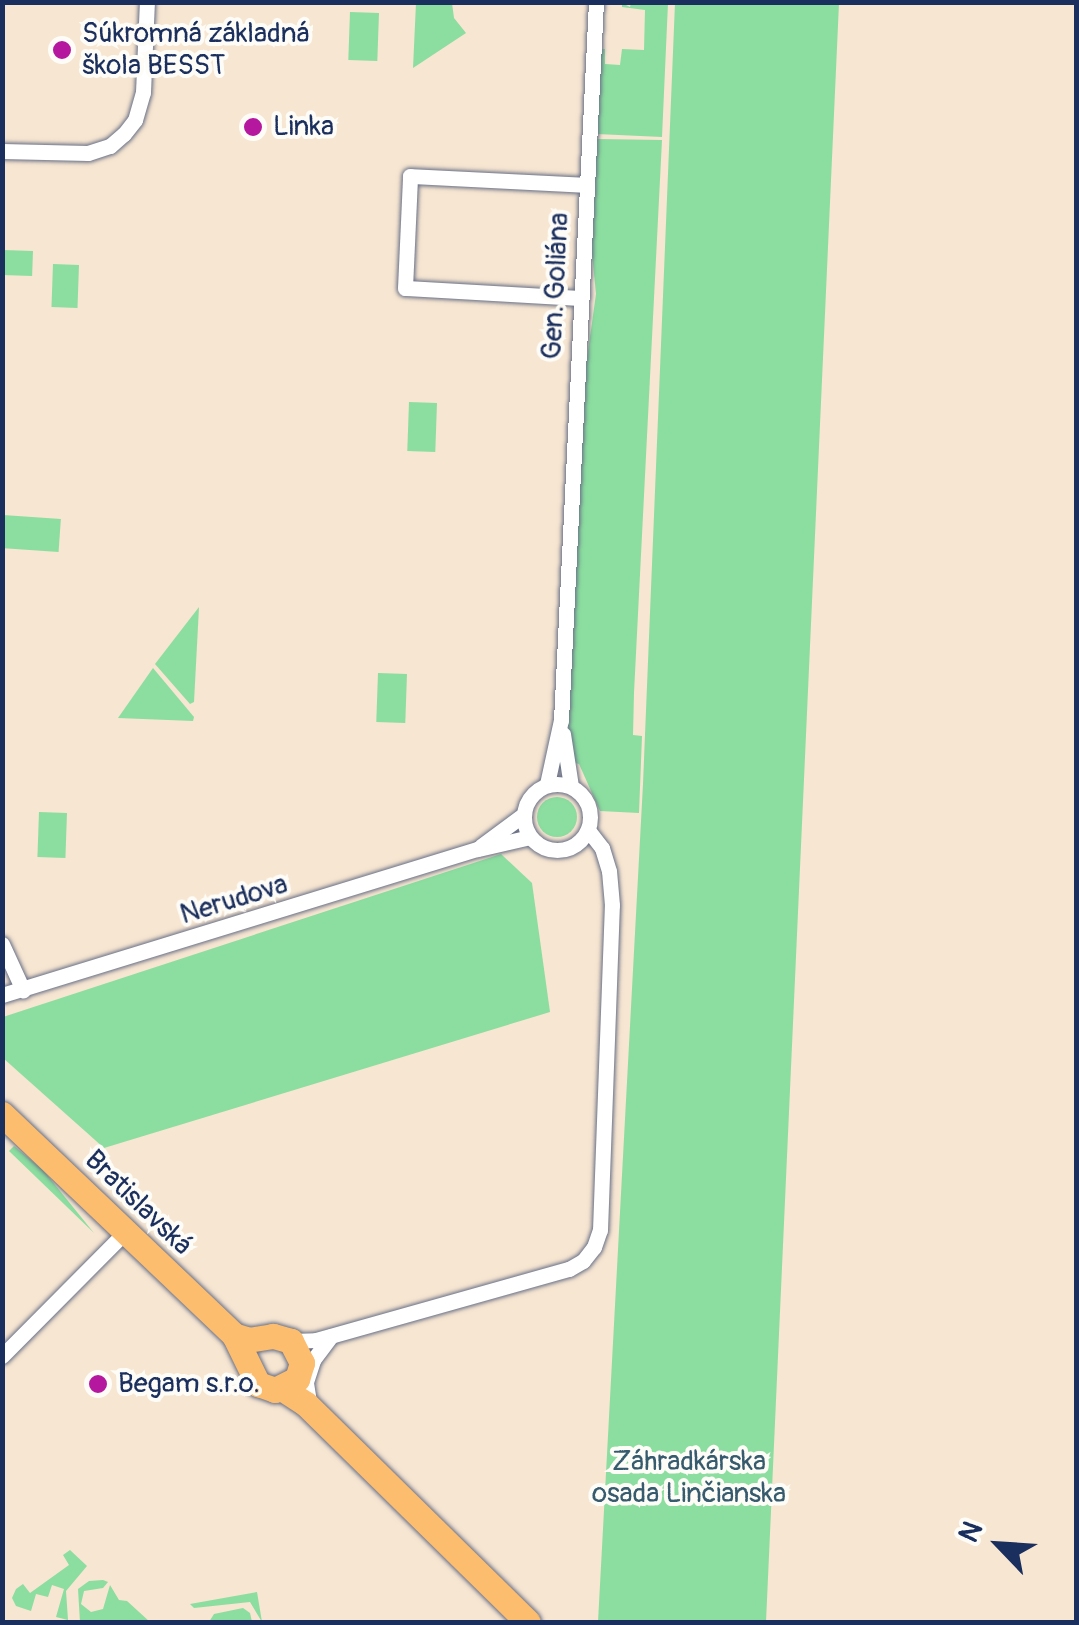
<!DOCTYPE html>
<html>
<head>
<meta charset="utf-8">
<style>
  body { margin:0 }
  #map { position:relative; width:1079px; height:1625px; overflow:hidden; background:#f7e6d1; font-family:Pangolin,sans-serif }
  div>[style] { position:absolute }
  .green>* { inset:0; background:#8bde9f; transform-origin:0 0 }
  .round { border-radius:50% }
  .roads { filter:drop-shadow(0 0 2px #686f86) drop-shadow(0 0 2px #686f86) }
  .minor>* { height:15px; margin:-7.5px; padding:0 7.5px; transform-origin:7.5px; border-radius:7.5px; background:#fff }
  .minor>.ring { margin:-7.5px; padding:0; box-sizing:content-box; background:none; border:15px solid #fff; border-radius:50% }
  .primary>* { height:25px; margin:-12.5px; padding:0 12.5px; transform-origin:12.5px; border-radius:12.5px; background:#fcbd6f }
  .dots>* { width:28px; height:28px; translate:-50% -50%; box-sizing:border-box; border:5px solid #fdfcf7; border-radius:50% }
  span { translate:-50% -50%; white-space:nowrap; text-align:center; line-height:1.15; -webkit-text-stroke:8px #fdfcf7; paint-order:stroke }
  .poi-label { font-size:28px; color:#1b2f5e }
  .left { translate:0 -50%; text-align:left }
  .street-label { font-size:28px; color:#1b2f5e }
  .park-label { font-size:28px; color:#375b6e }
  .frame { position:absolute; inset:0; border:5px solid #1b2f5e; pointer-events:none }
  .north { position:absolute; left:949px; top:1495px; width:100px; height:100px; -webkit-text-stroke:8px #fdfcf7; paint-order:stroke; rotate:295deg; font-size:28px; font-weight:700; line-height:40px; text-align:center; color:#1b2f5e }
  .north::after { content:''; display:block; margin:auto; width:35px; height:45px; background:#1b2f5e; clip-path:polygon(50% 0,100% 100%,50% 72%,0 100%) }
</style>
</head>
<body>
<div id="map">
  <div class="green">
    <div style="clip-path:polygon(416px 3px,452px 3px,454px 18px,466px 33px,413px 68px)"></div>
    <div style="clip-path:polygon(622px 3px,630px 7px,631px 3px,668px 3px,662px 137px,597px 134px,601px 49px,605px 49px,605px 64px,620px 65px,622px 49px,644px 50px,645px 10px,622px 7px)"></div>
    <div style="clip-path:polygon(675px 3px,839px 3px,766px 1622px,598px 1622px,643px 784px)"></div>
    <div style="left:350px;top:12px;width:29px;height:48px;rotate:2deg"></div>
    <div style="clip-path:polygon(597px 139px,662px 140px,634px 693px,633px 735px,642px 736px,639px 813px,600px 811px,579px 764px,572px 762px,568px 725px,585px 373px,596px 294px,591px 243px)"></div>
    <div style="left:3px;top:250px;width:30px;height:25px;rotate:2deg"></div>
    <div style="left:53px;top:264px;width:26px;height:43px;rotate:2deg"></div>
    <div style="left:409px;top:402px;width:28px;height:49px;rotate:2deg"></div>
    <div style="left:3px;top:515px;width:58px;height:33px;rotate:4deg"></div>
    <div style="clip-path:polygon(199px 607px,194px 702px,190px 704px,155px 664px)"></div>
    <div style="clip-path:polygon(153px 668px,194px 717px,193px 721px,118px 718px)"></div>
    <div style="left:378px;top:673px;width:29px;height:49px;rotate:2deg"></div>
    <div class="round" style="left:537px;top:797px;width:40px;height:40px"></div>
    <div style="left:39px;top:812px;width:28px;height:45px;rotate:2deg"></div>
    <div style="clip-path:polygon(501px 854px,532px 883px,550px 1012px,104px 1148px,3px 1058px,3px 1017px)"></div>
    <div style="clip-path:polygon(14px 1146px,43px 1170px,94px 1233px,9px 1151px)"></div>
    <div style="clip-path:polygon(70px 1550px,87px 1566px,66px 1591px,68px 1620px,56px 1617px,64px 1589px,52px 1585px,48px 1597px,36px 1594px,31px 1611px,16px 1606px,12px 1598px,16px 1589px,23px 1584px,30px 1593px,69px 1565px,63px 1555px)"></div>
    <div style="clip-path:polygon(103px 1580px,108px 1582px,103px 1588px,84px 1591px,81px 1604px,91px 1612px,103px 1609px,110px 1585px,119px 1600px,127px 1601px,150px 1622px,80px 1622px,78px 1589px,89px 1581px)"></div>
    <div style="clip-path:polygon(257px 1592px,262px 1622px,250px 1602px,194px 1608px,190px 1604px)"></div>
    <div style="clip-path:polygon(243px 1608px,250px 1613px,252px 1622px,209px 1622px,214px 1614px)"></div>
  </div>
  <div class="roads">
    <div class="minor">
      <div style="left:2px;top:151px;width:86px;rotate:1.3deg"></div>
      <div style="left:88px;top:153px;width:23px;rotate:-18deg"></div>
      <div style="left:110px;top:146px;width:18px;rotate:-41deg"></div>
      <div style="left:124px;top:134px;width:18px;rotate:-52deg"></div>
      <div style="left:135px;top:120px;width:29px;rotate:-74deg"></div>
      <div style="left:143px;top:92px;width:90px;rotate:-87.5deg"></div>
      <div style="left:581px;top:298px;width:176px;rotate:-176.7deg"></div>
      <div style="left:405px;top:288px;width:112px;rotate:-87.4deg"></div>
      <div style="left:410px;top:176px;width:176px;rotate:2.9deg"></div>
      <div style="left:563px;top:734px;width:53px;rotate:81.3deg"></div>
      <div class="ring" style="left:524px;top:784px;width:51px;height:51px"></div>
      <div style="left:547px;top:784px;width:66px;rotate:-77.7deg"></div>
      <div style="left:561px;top:720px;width:719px;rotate:-87.21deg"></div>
      <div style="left:481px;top:846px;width:52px;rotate:-36.4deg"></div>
      <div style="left:2px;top:944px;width:51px;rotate:65.5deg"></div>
      <div style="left:2px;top:995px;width:498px;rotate:-17.1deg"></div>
      <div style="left:478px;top:849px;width:53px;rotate:-13deg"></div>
      <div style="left:291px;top:1341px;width:25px;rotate:-2deg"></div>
      <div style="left:316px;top:1340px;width:263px;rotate:-15.7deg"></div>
      <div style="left:569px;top:1269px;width:16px;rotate:-30deg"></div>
      <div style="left:583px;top:1261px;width:18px;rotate:-52deg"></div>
      <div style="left:594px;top:1247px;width:18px;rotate:-71deg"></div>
      <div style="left:600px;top:1230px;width:325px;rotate:-87.9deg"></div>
      <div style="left:612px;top:905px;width:34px;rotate:-95deg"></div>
      <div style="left:609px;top:871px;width:24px;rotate:-107deg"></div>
      <div style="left:602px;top:848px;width:23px;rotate:-128deg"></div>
      <div style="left:2px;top:1356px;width:173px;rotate:-45.2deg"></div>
      <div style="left:310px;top:1408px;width:26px;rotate:-99deg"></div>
      <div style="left:306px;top:1382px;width:23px;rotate:-72deg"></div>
      <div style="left:313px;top:1360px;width:30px;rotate:-53deg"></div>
    </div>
    <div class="primary">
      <div style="left:2px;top:1114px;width:320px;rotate:43.6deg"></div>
      <div style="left:234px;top:1335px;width:55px;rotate:63.9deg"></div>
      <div style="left:258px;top:1384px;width:18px;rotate:19deg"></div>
      <div style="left:275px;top:1390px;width:25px;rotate:-27deg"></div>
      <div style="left:297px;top:1379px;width:17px;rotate:-73deg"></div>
      <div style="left:302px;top:1363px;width:25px;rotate:-117deg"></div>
      <div style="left:291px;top:1341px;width:19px;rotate:-164deg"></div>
      <div style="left:273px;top:1336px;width:24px;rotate:171deg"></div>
      <div style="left:249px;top:1340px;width:16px;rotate:-162deg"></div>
      <div style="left:283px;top:1389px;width:27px;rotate:33deg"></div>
      <div style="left:306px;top:1404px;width:311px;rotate:44.5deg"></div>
    </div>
  </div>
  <div class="dots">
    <div style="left:62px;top:50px;background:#b5179e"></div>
    <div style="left:253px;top:127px;background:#b5179e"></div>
    <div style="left:98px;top:1384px;background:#b5179e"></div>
  </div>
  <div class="poi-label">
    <span class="left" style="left:82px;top:50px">Súkromná základná<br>škola BESST</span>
    <span class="left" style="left:273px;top:127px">Linka</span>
    <span class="left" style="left:118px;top:1384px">Begam s.r.o.</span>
  </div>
  <div class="street-label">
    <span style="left:556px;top:286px;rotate:-87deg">Gen. Goliána</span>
    <span style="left:234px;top:900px;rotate:-17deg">Nerudova</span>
    <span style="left:138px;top:1203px;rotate:44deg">Bratislavská</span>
  </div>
  <div class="park-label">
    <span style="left:689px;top:1478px">Záhradkárska<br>osada Linčianska</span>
  </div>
  <div class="frame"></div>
  <div class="north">N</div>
</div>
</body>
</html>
